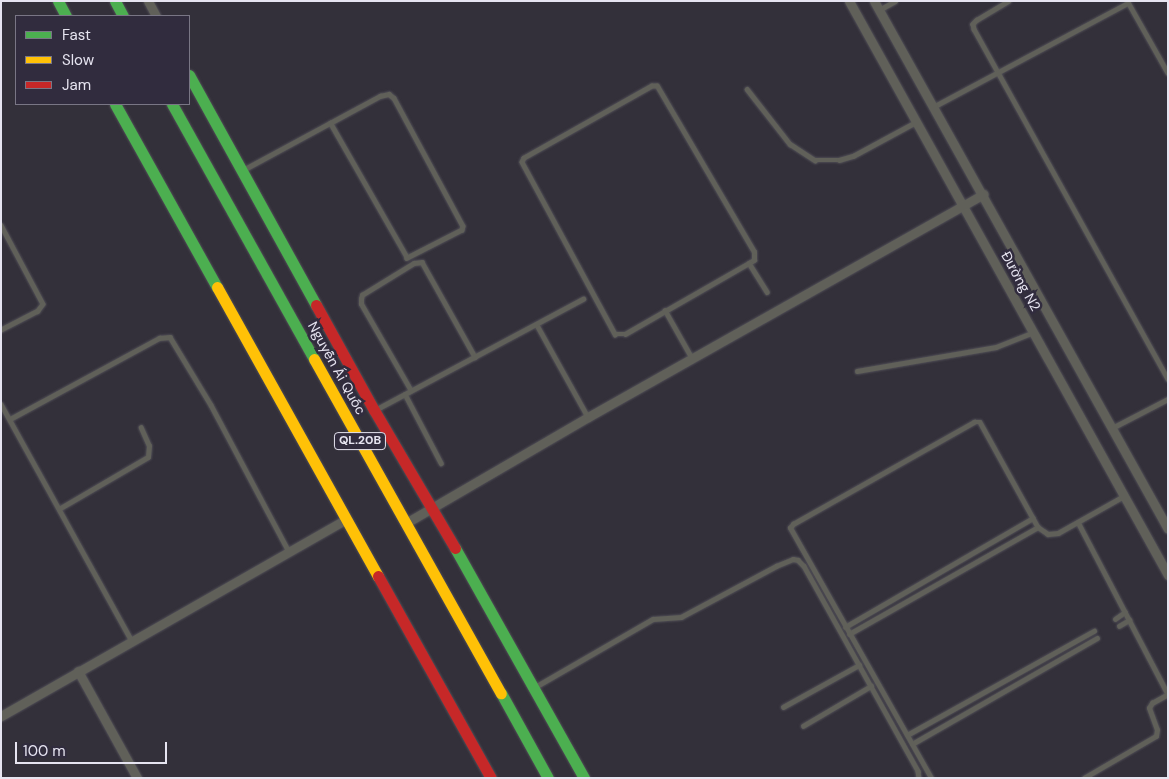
<!DOCTYPE html>
<html>
<head>
<meta charset="utf-8">
<style>
  body { margin:0 }
  #map { position:relative; width:1169px; height:779px; overflow:hidden; background:#33303a; font-family:"DM Sans",sans-serif }
  div>[style] { position:absolute }
  .roads { filter:drop-shadow(0 0 1px #504e56) drop-shadow(0 0 1px #504e56) }
  .lane>* { height:4.5px; margin:-2.25px; padding:0 2.25px; transform-origin:2.25px; border-radius:2.25px; background:#606059 }
  .street>* { height:9px; margin:-4.5px; padding:0 4.5px; transform-origin:4.5px; border-radius:4.5px; background:#606059 }
  .fast>* { height:11px; margin:-5.5px; padding:0 5.5px; transform-origin:5.5px; border-radius:5.5px; background:#4caf50 }
  .slow>* { height:11px; margin:-5.5px; padding:0 5.5px; transform-origin:5.5px; border-radius:5.5px; background:#ffc107 }
  .jam>* { height:11px; margin:-5.5px; padding:0 5.5px; transform-origin:5.5px; border-radius:5.5px; background:#c62828 }
  span { translate:-50% -50%; white-space:nowrap; text-align:center; line-height:1.15; -webkit-text-stroke:5px #312c3e; paint-order:stroke }
  .shield-label span { padding:1px 4px; background:#312c3e; border:1px solid; border-radius:4px; -webkit-text-stroke-width:0 }
  .shield-label { font-size:12px; color:#e6e4f0; font-weight:700 }
  .street-label { font-size:14px; color:#e6e4f0 }
  .frame { position:absolute; inset:0; border:2px solid #e6e4f0; pointer-events:none }
  .legend { position:absolute; left:15px; top:15px; width:175px; height:90px; box-sizing:border-box; background:#312c3e; border:1px solid #797685; margin:0; padding:6px 9px; list-style:none; font-size:15px; color:#e6e4f0 }
  .legend li { display:flex; align-items:center; gap:10px; height:25px }
  .legend b { width:25px; border:1px solid #797685 }
  .scale { position:absolute; left:15px; top:742px; width:152px; height:22px; box-sizing:border-box; border:2px solid #e6e4f0; border-top:0; padding-left:6px; font-size:15px; line-height:18px; white-space:nowrap; color:#e6e4f0; -webkit-text-stroke:4px #312c3e; paint-order:stroke }
</style>
</head>
<body>
<div id="map">
  <div class="roads">
    <div class="lane">
      <div style="left:1009px;top:1px;width:37px;rotate:149deg"></div>
      <div style="left:977px;top:20px;width:6px;rotate:135deg"></div>
      <div style="left:973px;top:24px;width:5px;rotate:79deg"></div>
      <div style="left:974px;top:29px;width:400px;rotate:61deg"></div>
      <div style="left:1128px;top:2px;width:81px;rotate:60.6deg"></div>
      <div style="left:879px;top:10px;width:18px;rotate:-29deg"></div>
      <div style="left:747px;top:89px;width:70px;rotate:52deg"></div>
      <div style="left:790px;top:144px;width:30px;rotate:33deg"></div>
      <div style="left:815px;top:160px;width:24px"></div>
      <div style="left:839px;top:160px;width:15px;rotate:-16deg"></div>
      <div style="left:853px;top:156px;width:72px;rotate:-28.4deg"></div>
      <div style="left:933px;top:107px;width:221px;rotate:-28.1deg"></div>
      <div style="left:243px;top:170px;width:99px;rotate:-28.4deg"></div>
      <div style="left:330px;top:123px;width:57px;rotate:-28.4deg"></div>
      <div style="left:380px;top:96px;width:9px;rotate:-13deg"></div>
      <div style="left:389px;top:94px;width:6px;rotate:39deg"></div>
      <div style="left:394px;top:98px;width:145px;rotate:61.7deg"></div>
      <div style="left:463px;top:226px;width:4px;rotate:104deg"></div>
      <div style="left:462px;top:230px;width:62px;rotate:153deg"></div>
      <div style="left:407px;top:258px;width:155px;rotate:-119.7deg"></div>
      <div style="left:1px;top:225px;width:89px;rotate:62deg"></div>
      <div style="left:43px;top:304px;width:9px;rotate:126deg"></div>
      <div style="left:38px;top:311px;width:42px;rotate:152.8deg"></div>
      <div style="left:749px;top:263px;width:6px;rotate:-31deg"></div>
      <div style="left:754px;top:260px;width:8px;rotate:-90deg"></div>
      <div style="left:754px;top:252px;width:192px;rotate:-120.3deg"></div>
      <div style="left:657px;top:86px;width:5px;rotate:180deg"></div>
      <div style="left:652px;top:86px;width:147px;rotate:150.6deg"></div>
      <div style="left:524px;top:158px;width:4px;rotate:117deg"></div>
      <div style="left:522px;top:162px;width:196px;rotate:61.6deg"></div>
      <div style="left:615px;top:334px;width:10px"></div>
      <div style="left:625px;top:334px;width:143px;rotate:-29.8deg"></div>
      <div style="left:749px;top:263px;width:34px;rotate:58deg"></div>
      <div style="left:665px;top:310px;width:55px;rotate:60.6deg"></div>
      <div style="left:537px;top:325px;width:105px;rotate:61deg"></div>
      <div style="left:857px;top:371px;width:141px;rotate:-9.8deg"></div>
      <div style="left:996px;top:347px;width:41px;rotate:-21.5deg"></div>
      <div style="left:411px;top:391px;width:100px;rotate:-119.9deg"></div>
      <div style="left:361px;top:304px;width:5px;rotate:-90deg"></div>
      <div style="left:361px;top:299px;width:4px;rotate:-76deg"></div>
      <div style="left:362px;top:295px;width:61px;rotate:-31.6deg"></div>
      <div style="left:414px;top:263px;width:8px;rotate:-7deg"></div>
      <div style="left:422px;top:262px;width:109px;rotate:60.8deg"></div>
      <div style="left:405px;top:394px;width:78px;rotate:62.4deg"></div>
      <div style="left:1px;top:404px;width:271px;rotate:61.1deg"></div>
      <div style="left:375px;top:410px;width:236px;rotate:-28.1deg"></div>
      <div style="left:10px;top:419px;width:170px;rotate:-28.5deg"></div>
      <div style="left:159px;top:338px;width:11px;rotate:-5deg"></div>
      <div style="left:170px;top:337px;width:79px;rotate:58.9deg"></div>
      <div style="left:211px;top:405px;width:166px;rotate:62deg"></div>
      <div style="left:1112px;top:428px;width:63px;rotate:-27.4deg"></div>
      <div style="left:59px;top:509px;width:103px;rotate:-30.3deg"></div>
      <div style="left:148px;top:457px;width:11px;rotate:-85deg"></div>
      <div style="left:149px;top:446px;width:20px;rotate:-114deg"></div>
      <div style="left:1078px;top:522px;width:194px;rotate:62.4deg"></div>
      <div style="left:1115px;top:619px;width:12px;rotate:-35deg"></div>
      <div style="left:1119px;top:626px;width:12px;rotate:-31deg"></div>
      <div style="left:845px;top:627px;width:217px;rotate:-30.1deg"></div>
      <div style="left:849px;top:634px;width:217px;rotate:-29.5deg"></div>
      <div style="left:535px;top:687px;width:136px;rotate:-30deg"></div>
      <div style="left:653px;top:619px;width:28px;rotate:-4deg"></div>
      <div style="left:681px;top:617px;width:108px;rotate:-28.2deg"></div>
      <div style="left:776px;top:566px;width:18px;rotate:-22deg"></div>
      <div style="left:793px;top:559px;width:5px;rotate:11deg"></div>
      <div style="left:798px;top:560px;width:8px;rotate:45deg"></div>
      <div style="left:804px;top:566px;width:235px;rotate:60.9deg"></div>
      <div style="left:918px;top:771px;width:7px;rotate:82deg"></div>
      <div style="left:783px;top:707px;width:87px;rotate:-28.9deg"></div>
      <div style="left:803px;top:726px;width:79px;rotate:-30.5deg"></div>
      <div style="left:907px;top:735px;width:214px;rotate:-29.1deg"></div>
      <div style="left:912px;top:744px;width:213px;rotate:-29.8deg"></div>
      <div style="left:931px;top:778px;width:287px;rotate:-119.4deg"></div>
      <div style="left:790px;top:528px;width:5px;rotate:-53deg"></div>
      <div style="left:793px;top:524px;width:208px;rotate:-29.4deg"></div>
      <div style="left:974px;top:422px;width:6px"></div>
      <div style="left:980px;top:422px;width:120px;rotate:61.1deg"></div>
      <div style="left:1038px;top:527px;width:12px;rotate:35deg"></div>
      <div style="left:1048px;top:534px;width:10px;rotate:-6deg"></div>
      <div style="left:1058px;top:533px;width:76px;rotate:-29.3deg"></div>
      <div style="left:1084px;top:778px;width:83px;rotate:-30.3deg"></div>
      <div style="left:1156px;top:736px;width:6px;rotate:-81deg"></div>
      <div style="left:1157px;top:730px;width:23px;rotate:-110deg"></div>
      <div style="left:1149px;top:708px;width:6px;rotate:-59deg"></div>
      <div style="left:1152px;top:703px;width:18px;rotate:-29deg"></div>
    </div>
    <div class="street">
      <div style="left:148px;top:1px;width:17px;rotate:62deg"></div>
      <div style="left:849px;top:1px;width:657px;rotate:60.94deg"></div>
      <div style="left:874px;top:1px;width:604px;rotate:60.89deg"></div>
      <div style="left:406px;top:523px;width:211px;rotate:-30.2deg"></div>
      <div style="left:588px;top:417px;width:454px;rotate:-29.4deg"></div>
      <div style="left:78px;top:671px;width:122px;rotate:61.1deg"></div>
      <div style="left:1px;top:716px;width:398px;rotate:-29.7deg"></div>
    </div>
    <div class="fast">
      <div style="left:58px;top:1px;width:17px;rotate:62deg"></div>
      <div style="left:115px;top:1px;width:17px;rotate:62deg"></div>
      <div style="left:189px;top:75px;width:263px;rotate:61.1deg"></div>
      <div style="left:115px;top:104px;width:210px;rotate:60.9deg"></div>
      <div style="left:172px;top:104px;width:292px;rotate:60.9deg"></div>
      <div style="left:455px;top:548px;width:264px;rotate:60.7deg"></div>
      <div style="left:501px;top:693px;width:97px;rotate:61.1deg"></div>
    </div>
    <div class="slow">
      <div style="left:217px;top:287px;width:331px;rotate:60.9deg"></div>
      <div style="left:314px;top:359px;width:383px;rotate:60.8deg"></div>
    </div>
    <div class="jam">
      <div style="left:316px;top:305px;width:120px;rotate:61.1deg"></div>
      <div style="left:374px;top:410px;width:160px;rotate:59.6deg"></div>
      <div style="left:378px;top:576px;width:231px;rotate:60.8deg"></div>
    </div>
  </div>
  <div class="shield-label">
    <span style="left:360px;top:441px">QL.20B</span>
  </div>
  <div class="street-label">
    <span style="left:1021px;top:281px;rotate:61deg">Đường N2</span>
    <span style="left:337px;top:368px;rotate:61deg">Nguyễn Ái Quốc</span>
  </div>
  <div class="frame"></div>
  <ul class="legend">
  <li><b style="height:6px;background:#4caf50"></b>Fast</li>
  <li><b style="height:6px;background:#ffc107"></b>Slow</li>
  <li><b style="height:6px;background:#c62828"></b>Jam</li>
  </ul>
  <div class="scale">100 m</div>
</div>
</body>
</html>
